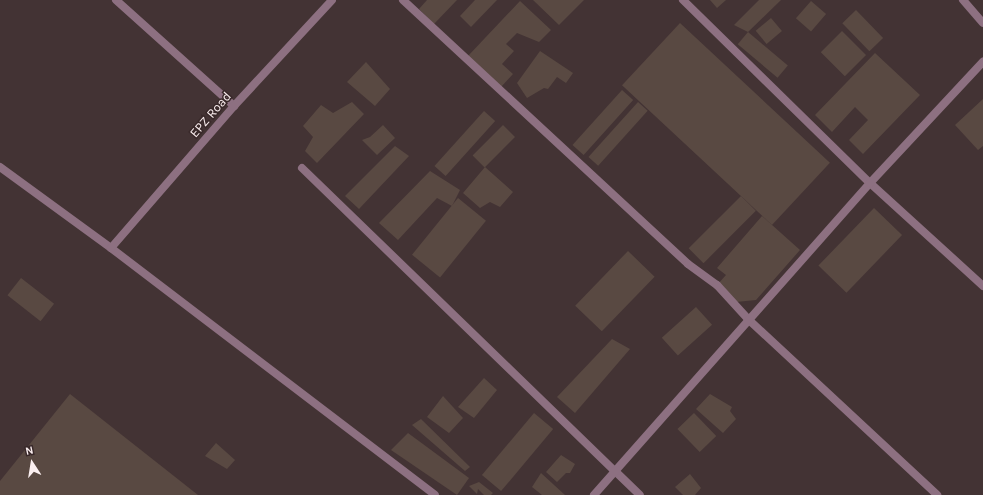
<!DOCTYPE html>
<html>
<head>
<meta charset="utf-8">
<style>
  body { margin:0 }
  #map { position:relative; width:983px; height:495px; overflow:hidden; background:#433334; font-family:Karla,sans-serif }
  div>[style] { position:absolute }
  .building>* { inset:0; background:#594942; transform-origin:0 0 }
  .service>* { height:8px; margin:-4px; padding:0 4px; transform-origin:4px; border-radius:4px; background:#8d7081 }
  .minor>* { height:8px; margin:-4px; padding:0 4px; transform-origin:4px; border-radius:4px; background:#8d7081 }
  span { translate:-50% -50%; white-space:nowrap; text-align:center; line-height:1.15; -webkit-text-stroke:3px #39292a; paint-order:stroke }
  .street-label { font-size:13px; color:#fbeff0 }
  .north { position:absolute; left:12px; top:443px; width:40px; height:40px; -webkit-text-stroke:3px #39292a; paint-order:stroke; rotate:348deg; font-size:11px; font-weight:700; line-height:16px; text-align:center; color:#fbeff0 }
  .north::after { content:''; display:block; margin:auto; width:14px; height:18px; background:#fbeff0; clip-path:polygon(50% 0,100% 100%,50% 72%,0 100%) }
</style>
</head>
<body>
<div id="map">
  <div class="building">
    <div style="clip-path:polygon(427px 0,457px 0,434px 24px,419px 9px)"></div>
    <div style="clip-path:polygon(475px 0,497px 0,471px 27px,460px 16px)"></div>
    <div style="clip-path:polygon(533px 0,584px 0,559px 25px)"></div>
    <div style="clip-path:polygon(710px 0,726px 0,717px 8px)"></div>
    <div style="clip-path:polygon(759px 0,781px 0,748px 32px,734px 25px)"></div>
    <div style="clip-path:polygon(520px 1px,551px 30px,539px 42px,517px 33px,506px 44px,514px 51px,502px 64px,513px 74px,501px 87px,468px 56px)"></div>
    <div style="left:811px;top:1px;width:20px;height:23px;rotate:41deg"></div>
    <div style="left:856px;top:10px;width:39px;height:19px;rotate:46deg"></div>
    <div style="left:771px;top:18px;width:17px;height:20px;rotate:50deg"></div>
    <div style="left:680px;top:23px;width:205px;height:85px;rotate:43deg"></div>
    <div style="left:842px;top:31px;width:34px;height:30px;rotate:45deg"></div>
    <div style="left:748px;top:32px;width:52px;height:16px;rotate:40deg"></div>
    <div style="clip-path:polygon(540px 51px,573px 73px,566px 83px,557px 77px,548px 89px,544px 88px,527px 98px,517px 83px)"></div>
    <div style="clip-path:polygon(875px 53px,920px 95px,863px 154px,849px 140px,868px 120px,855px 107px,832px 132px,815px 115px)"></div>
    <div style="clip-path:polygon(366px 62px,390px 89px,375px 106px,347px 82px)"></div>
    <div style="left:622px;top:90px;width:15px;height:74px;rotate:42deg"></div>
    <div style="clip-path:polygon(983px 99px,983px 146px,978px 150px,955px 125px)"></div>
    <div style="clip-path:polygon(352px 102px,364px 114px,317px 163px,305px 151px,313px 137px,303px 126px,321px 105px,333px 113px)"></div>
    <div style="left:638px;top:102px;width:13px;height:74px;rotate:42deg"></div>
    <div style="left:484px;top:111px;width:15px;height:74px;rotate:42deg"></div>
    <div style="clip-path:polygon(383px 125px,395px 138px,377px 155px,362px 140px,370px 137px)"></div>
    <div style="left:503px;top:125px;width:17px;height:43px;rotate:45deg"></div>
    <div style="clip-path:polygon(395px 146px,409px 156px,359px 209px,345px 196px)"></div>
    <div style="clip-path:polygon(485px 167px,513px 192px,500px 207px,490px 202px,480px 208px,463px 193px)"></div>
    <div style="clip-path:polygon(430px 171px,460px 190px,452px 206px,437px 198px,398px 240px,379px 223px)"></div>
    <div style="left:741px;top:196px;width:21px;height:74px;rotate:45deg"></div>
    <div style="left:458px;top:198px;width:36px;height:73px;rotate:39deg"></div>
    <div style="left:874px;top:208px;width:39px;height:80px;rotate:44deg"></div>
    <div style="clip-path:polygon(762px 216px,800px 250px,756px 300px,736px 302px,717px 285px,726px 275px,717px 268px)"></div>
    <div style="left:628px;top:251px;width:37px;height:76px;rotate:44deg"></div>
    <div style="left:21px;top:278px;width:42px;height:22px;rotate:38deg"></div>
    <div style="left:696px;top:307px;width:24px;height:46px;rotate:48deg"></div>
    <div style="clip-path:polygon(612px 339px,630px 349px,575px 413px,557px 397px)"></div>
    <div style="clip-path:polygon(484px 378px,497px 390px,474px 418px,458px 407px)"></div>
    <div style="clip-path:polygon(70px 394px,198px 495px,0 495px,0 481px)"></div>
    <div style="clip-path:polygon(710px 394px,732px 407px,730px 411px,736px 419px,723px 433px,696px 409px)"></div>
    <div style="clip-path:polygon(443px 396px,463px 418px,449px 433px,427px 417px)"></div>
    <div style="left:534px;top:413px;width:25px;height:81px;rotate:40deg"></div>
    <div style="left:694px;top:413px;width:32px;height:23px;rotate:46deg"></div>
    <div style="clip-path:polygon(421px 419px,470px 467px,465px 471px,412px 425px)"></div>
    <div style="clip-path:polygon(408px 433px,469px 478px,457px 495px,391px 450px)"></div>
    <div style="clip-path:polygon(216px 443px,235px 460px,227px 469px,205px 456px)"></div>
    <div style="clip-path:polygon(561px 455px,575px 464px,570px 473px,566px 473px,557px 482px,546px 472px)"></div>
    <div style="clip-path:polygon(541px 473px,565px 495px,542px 495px,532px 487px)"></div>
    <div style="clip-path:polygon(690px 474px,701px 488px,695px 495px,683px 495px,675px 487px)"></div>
    <div style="clip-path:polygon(479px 482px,493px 493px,491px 495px,484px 495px,478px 489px,477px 494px,469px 486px)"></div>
  </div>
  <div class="service">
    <div style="left:616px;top:472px;width:33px;rotate:44deg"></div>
  </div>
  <div class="minor">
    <div style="left:116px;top:0;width:159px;rotate:41.9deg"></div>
    <div style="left:403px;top:0;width:388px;rotate:42.8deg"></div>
    <div style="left:688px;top:264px;width:36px;rotate:36deg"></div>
    <div style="left:717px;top:285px;width:47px;rotate:47.6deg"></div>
    <div style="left:749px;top:320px;width:257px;rotate:42.9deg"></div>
    <div style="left:683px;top:0;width:262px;rotate:44.4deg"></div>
    <div style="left:870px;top:183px;width:153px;rotate:42.3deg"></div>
    <div style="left:963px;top:0;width:30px;rotate:49deg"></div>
    <div style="left:0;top:167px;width:137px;rotate:36.1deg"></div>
    <div style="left:111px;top:248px;width:407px;rotate:37.3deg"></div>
    <div style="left:302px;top:168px;width:437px;rotate:44.1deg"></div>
    <div style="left:111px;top:248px;width:188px;rotate:-49.1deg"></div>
    <div style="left:234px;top:106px;width:144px;rotate:-47.2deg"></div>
    <div style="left:594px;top:495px;width:417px;rotate:-48.5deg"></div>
    <div style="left:870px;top:183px;width:166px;rotate:-47deg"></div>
  </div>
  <div class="street-label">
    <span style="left:211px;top:115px;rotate:-49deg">EPZ Road</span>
  </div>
  <div class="north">N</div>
</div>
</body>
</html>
